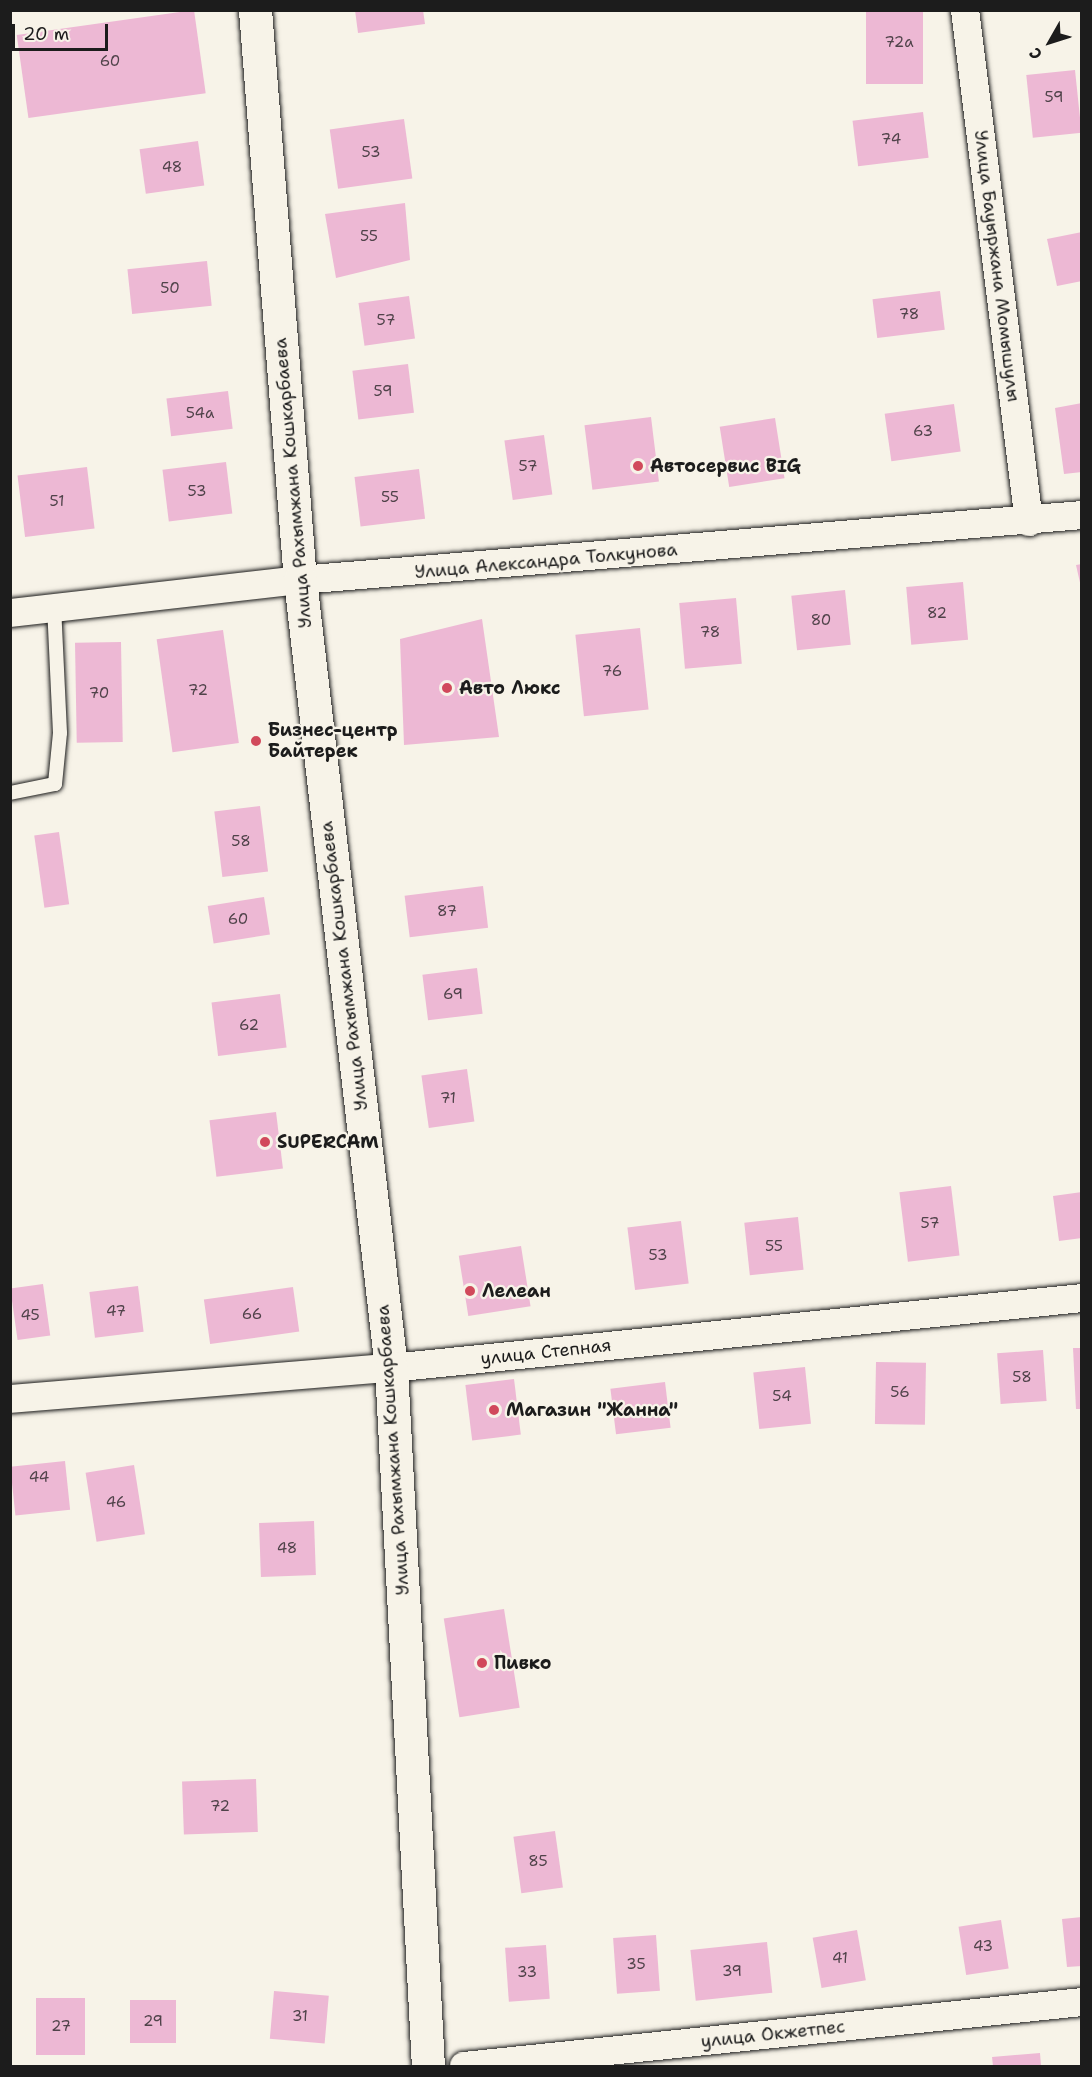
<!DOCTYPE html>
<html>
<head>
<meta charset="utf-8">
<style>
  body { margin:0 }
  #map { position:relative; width:1092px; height:2077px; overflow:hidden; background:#f7f3e8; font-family:"Shantell Sans",sans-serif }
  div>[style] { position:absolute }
  .building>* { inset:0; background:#edb8d4; transform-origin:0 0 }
  .roads { filter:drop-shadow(0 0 2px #1c1c1c) drop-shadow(0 0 2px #1c1c1c) }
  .service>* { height:14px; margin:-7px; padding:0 7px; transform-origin:7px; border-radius:7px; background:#f7f3e8 }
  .minor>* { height:28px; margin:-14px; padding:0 14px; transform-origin:14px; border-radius:14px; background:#f7f3e8 }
  .tertiary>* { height:33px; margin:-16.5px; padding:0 16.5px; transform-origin:16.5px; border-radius:16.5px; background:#f7f3e8 }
  .dots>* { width:16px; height:16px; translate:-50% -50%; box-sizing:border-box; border:3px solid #f7f3e8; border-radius:50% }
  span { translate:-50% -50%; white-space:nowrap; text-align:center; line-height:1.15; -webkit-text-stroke:4.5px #f7f3e8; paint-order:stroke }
  .number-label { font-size:15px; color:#50434a }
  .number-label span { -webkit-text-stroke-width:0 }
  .street-label { font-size:18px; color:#1c1c1c }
  .poi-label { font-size:18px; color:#1c1c1c; font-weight:700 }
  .left { translate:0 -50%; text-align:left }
  .frame { position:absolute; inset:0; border:12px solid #1c1c1c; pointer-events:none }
  .north { position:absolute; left:1020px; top:12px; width:60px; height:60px; -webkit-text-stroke:4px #f7f3e8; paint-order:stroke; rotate:231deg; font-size:16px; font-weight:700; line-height:24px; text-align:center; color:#1c1c1c }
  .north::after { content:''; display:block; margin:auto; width:21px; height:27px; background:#1c1c1c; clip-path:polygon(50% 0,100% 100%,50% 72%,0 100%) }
  .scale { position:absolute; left:12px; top:24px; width:96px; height:27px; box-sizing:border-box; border:3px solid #1c1c1c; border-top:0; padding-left:8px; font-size:18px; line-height:21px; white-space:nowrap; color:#1c1c1c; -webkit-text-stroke:4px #f7f3e8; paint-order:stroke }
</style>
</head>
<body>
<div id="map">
  <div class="building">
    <div style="left:194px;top:10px;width:84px;height:179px;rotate:82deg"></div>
    <div style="clip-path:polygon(355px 10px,423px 10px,425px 24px,358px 33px)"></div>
    <div style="left:866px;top:10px;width:57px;height:74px"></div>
    <div style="left:1075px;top:70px;width:63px;height:49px;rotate:84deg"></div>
    <div style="left:923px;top:112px;width:46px;height:71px;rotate:83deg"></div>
    <div style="left:404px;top:119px;width:60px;height:75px;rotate:82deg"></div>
    <div style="left:198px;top:141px;width:45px;height:59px;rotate:82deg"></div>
    <div style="clip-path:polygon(405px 203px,410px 260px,336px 278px,325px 214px)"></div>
    <div style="clip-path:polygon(1082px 232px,1082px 281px,1057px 286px,1047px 239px)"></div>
    <div style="left:207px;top:261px;width:45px;height:80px;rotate:84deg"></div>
    <div style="left:940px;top:291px;width:39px;height:68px;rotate:83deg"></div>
    <div style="left:409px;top:296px;width:43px;height:51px;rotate:82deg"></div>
    <div style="left:408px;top:364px;width:49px;height:56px;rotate:83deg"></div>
    <div style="left:228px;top:391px;width:38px;height:62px;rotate:83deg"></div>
    <div style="clip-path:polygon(1082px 403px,1082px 472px,1064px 474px,1055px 408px)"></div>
    <div style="left:954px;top:404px;width:48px;height:70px;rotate:82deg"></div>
    <div style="left:651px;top:417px;width:65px;height:67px;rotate:83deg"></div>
    <div style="left:775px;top:418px;width:61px;height:56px;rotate:81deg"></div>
    <div style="left:544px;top:435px;width:60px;height:40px;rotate:82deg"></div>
    <div style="left:226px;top:462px;width:52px;height:64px;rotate:83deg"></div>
    <div style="left:87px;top:467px;width:62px;height:70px;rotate:83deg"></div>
    <div style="left:419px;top:469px;width:50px;height:65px;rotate:83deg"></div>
    <div style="clip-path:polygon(1082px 564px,1082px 587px,1081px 587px,1076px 565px)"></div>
    <div style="left:963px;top:582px;width:58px;height:57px;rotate:85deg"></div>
    <div style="left:845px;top:590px;width:55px;height:54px;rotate:84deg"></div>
    <div style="left:736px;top:598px;width:66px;height:57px;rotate:85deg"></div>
    <div style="clip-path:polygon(482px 619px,499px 737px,404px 745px,400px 639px)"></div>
    <div style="left:640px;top:628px;width:82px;height:65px;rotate:84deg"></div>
    <div style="left:223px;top:630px;width:114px;height:67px;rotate:82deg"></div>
    <div style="left:121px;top:642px;width:100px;height:46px;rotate:89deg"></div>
    <div style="left:260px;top:806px;width:66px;height:46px;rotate:83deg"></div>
    <div style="left:59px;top:832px;width:73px;height:25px;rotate:82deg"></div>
    <div style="left:483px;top:886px;width:42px;height:79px;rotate:83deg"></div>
    <div style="left:264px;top:897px;width:38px;height:57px;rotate:81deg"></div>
    <div style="left:477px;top:968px;width:46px;height:55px;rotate:83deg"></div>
    <div style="left:280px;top:994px;width:54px;height:69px;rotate:83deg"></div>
    <div style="left:467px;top:1069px;width:53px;height:46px;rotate:82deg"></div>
    <div style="left:276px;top:1112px;width:57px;height:67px;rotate:83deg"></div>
    <div style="left:951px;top:1186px;width:70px;height:52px;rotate:83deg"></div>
    <div style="clip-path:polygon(1082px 1192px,1082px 1238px,1059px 1241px,1053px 1196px)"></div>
    <div style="left:798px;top:1217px;width:53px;height:54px;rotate:84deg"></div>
    <div style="left:681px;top:1221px;width:63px;height:54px;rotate:83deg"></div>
    <div style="left:521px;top:1246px;width:61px;height:63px;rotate:81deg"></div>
    <div style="left:43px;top:1284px;width:52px;height:33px;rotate:82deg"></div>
    <div style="left:138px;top:1286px;width:46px;height:49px;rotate:83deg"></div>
    <div style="left:293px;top:1287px;width:45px;height:90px;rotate:82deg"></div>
    <div style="clip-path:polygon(1073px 1348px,1082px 1348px,1082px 1409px,1076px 1409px)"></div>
    <div style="left:1043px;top:1350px;width:51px;height:46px;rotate:86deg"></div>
    <div style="left:876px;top:1362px;width:50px;height:62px;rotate:1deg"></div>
    <div style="left:805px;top:1367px;width:57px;height:52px;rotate:84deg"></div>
    <div style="left:514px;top:1379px;width:56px;height:49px;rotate:83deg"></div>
    <div style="left:665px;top:1382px;width:46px;height:55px;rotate:83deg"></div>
    <div style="left:65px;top:1461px;width:49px;height:55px;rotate:84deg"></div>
    <div style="left:134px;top:1465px;width:70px;height:49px;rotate:81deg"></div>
    <div style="left:314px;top:1521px;width:54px;height:55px;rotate:88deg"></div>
    <div style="left:504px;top:1609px;width:100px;height:61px;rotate:81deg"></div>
    <div style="left:256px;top:1779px;width:53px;height:74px;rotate:88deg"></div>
    <div style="left:555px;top:1831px;width:57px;height:42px;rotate:82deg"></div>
    <div style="clip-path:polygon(1082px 1917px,1082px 1966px,1067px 1967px,1062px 1919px)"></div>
    <div style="left:1001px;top:1920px;width:49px;height:43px;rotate:81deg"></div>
    <div style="left:857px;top:1930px;width:51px;height:45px;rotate:80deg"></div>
    <div style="left:656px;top:1935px;width:56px;height:43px;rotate:86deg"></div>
    <div style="left:767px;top:1942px;width:51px;height:77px;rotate:84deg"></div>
    <div style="left:546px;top:1945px;width:54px;height:41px;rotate:86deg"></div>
    <div style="left:274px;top:1991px;width:55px;height:48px;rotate:5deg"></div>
    <div style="left:85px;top:1998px;width:57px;height:49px;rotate:90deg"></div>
    <div style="left:130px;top:2000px;width:46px;height:43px"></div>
    <div style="clip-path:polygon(1040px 2053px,1041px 2066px,993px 2066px,992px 2057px)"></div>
  </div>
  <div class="roads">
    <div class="service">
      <div style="left:10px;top:793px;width:46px;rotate:-11.3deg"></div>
      <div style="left:55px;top:784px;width:51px;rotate:-84.4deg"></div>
      <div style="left:60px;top:733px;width:125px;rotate:-92.7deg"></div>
    </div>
    <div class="minor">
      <div style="left:965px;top:10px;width:516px;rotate:82.87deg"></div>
      <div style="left:10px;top:613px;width:292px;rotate:-6.5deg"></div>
      <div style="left:300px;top:580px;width:785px;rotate:-4.75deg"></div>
      <div style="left:10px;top:1399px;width:382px;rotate:-4.7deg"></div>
      <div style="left:391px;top:1368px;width:695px;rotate:-5.78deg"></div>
      <div style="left:464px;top:2066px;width:621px;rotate:-5.91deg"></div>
    </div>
    <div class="tertiary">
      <div style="left:255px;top:10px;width:572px;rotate:85.49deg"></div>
      <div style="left:300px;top:580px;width:793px;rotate:83.41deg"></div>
      <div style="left:391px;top:1368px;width:699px;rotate:86.97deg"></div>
    </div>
  </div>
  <div class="dots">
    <div style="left:638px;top:466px;background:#d1495b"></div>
    <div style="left:447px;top:688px;background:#d1495b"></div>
    <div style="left:256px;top:741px;background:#d1495b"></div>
    <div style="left:265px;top:1142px;background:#d1495b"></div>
    <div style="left:470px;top:1291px;background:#d1495b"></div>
    <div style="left:494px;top:1410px;background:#d1495b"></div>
    <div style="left:482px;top:1663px;background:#d1495b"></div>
  </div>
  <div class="number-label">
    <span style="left:899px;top:43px">72а</span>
    <span style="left:110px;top:62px">60</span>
    <span style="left:1054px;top:98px">59</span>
    <span style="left:891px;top:140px">74</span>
    <span style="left:371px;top:153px">53</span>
    <span style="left:172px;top:168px">48</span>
    <span style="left:369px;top:237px">55</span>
    <span style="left:170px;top:289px">50</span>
    <span style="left:909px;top:315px">78</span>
    <span style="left:386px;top:321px">57</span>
    <span style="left:383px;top:392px">59</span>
    <span style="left:200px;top:414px">54а</span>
    <span style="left:923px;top:432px">63</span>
    <span style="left:528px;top:467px">57</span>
    <span style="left:197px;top:492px">53</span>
    <span style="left:390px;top:498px">55</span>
    <span style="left:57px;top:502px">51</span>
    <span style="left:937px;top:614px">82</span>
    <span style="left:821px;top:621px">80</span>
    <span style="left:710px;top:633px">78</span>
    <span style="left:612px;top:672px">76</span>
    <span style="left:198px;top:691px">72</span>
    <span style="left:99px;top:694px">70</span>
    <span style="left:241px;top:842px">58</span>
    <span style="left:447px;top:912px">87</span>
    <span style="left:238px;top:920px">60</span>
    <span style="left:453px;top:995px">69</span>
    <span style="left:249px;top:1026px">62</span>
    <span style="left:448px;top:1099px">71</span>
    <span style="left:930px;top:1224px">57</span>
    <span style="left:774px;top:1247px">55</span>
    <span style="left:658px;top:1256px">53</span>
    <span style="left:116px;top:1312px">47</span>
    <span style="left:252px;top:1315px">66</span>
    <span style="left:30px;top:1316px">45</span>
    <span style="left:1022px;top:1378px">58</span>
    <span style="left:900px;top:1393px">56</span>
    <span style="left:782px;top:1397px">54</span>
    <span style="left:39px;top:1478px">44</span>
    <span style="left:116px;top:1503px">46</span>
    <span style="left:287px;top:1549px">48</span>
    <span style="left:220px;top:1807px">72</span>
    <span style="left:538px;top:1862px">85</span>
    <span style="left:983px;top:1947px">43</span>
    <span style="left:840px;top:1959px">41</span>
    <span style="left:636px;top:1965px">35</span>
    <span style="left:732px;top:1972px">39</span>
    <span style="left:527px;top:1973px">33</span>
    <span style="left:300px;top:2017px">31</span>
    <span style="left:153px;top:2022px">29</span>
    <span style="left:61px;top:2027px">27</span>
  </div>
  <div class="street-label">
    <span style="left:997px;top:266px;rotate:83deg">Улица Бауыржана Момышулы</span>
    <span style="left:293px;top:483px;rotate:-95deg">Улица Рахымжана Кошкарбаева</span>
    <span style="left:546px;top:561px;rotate:-5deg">Улица Александра Толкунова</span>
    <span style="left:344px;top:966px;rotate:-97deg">Улица Рахымжана Кошкарбаева</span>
    <span style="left:546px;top:1352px;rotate:-6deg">улица Степная</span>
    <span style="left:393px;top:1450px;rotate:-94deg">Улица Рахымжана Кошкарбаева</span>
    <span style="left:773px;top:2034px;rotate:-6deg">улица Окжетпес</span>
  </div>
  <div class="poi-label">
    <span class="left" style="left:650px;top:466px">Автосервис BIG</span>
    <span class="left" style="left:459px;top:688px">Авто Люкс</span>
    <span class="left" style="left:268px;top:741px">Бизнес-центр<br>Байтерек</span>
    <span class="left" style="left:277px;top:1142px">SUPERCAM</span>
    <span class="left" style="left:482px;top:1291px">Лелеан</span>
    <span class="left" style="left:506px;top:1410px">Магазин "Жанна"</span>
    <span class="left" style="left:494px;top:1663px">Пивко</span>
  </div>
  <div class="frame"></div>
  <div class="north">С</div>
  <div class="scale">20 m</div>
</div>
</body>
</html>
